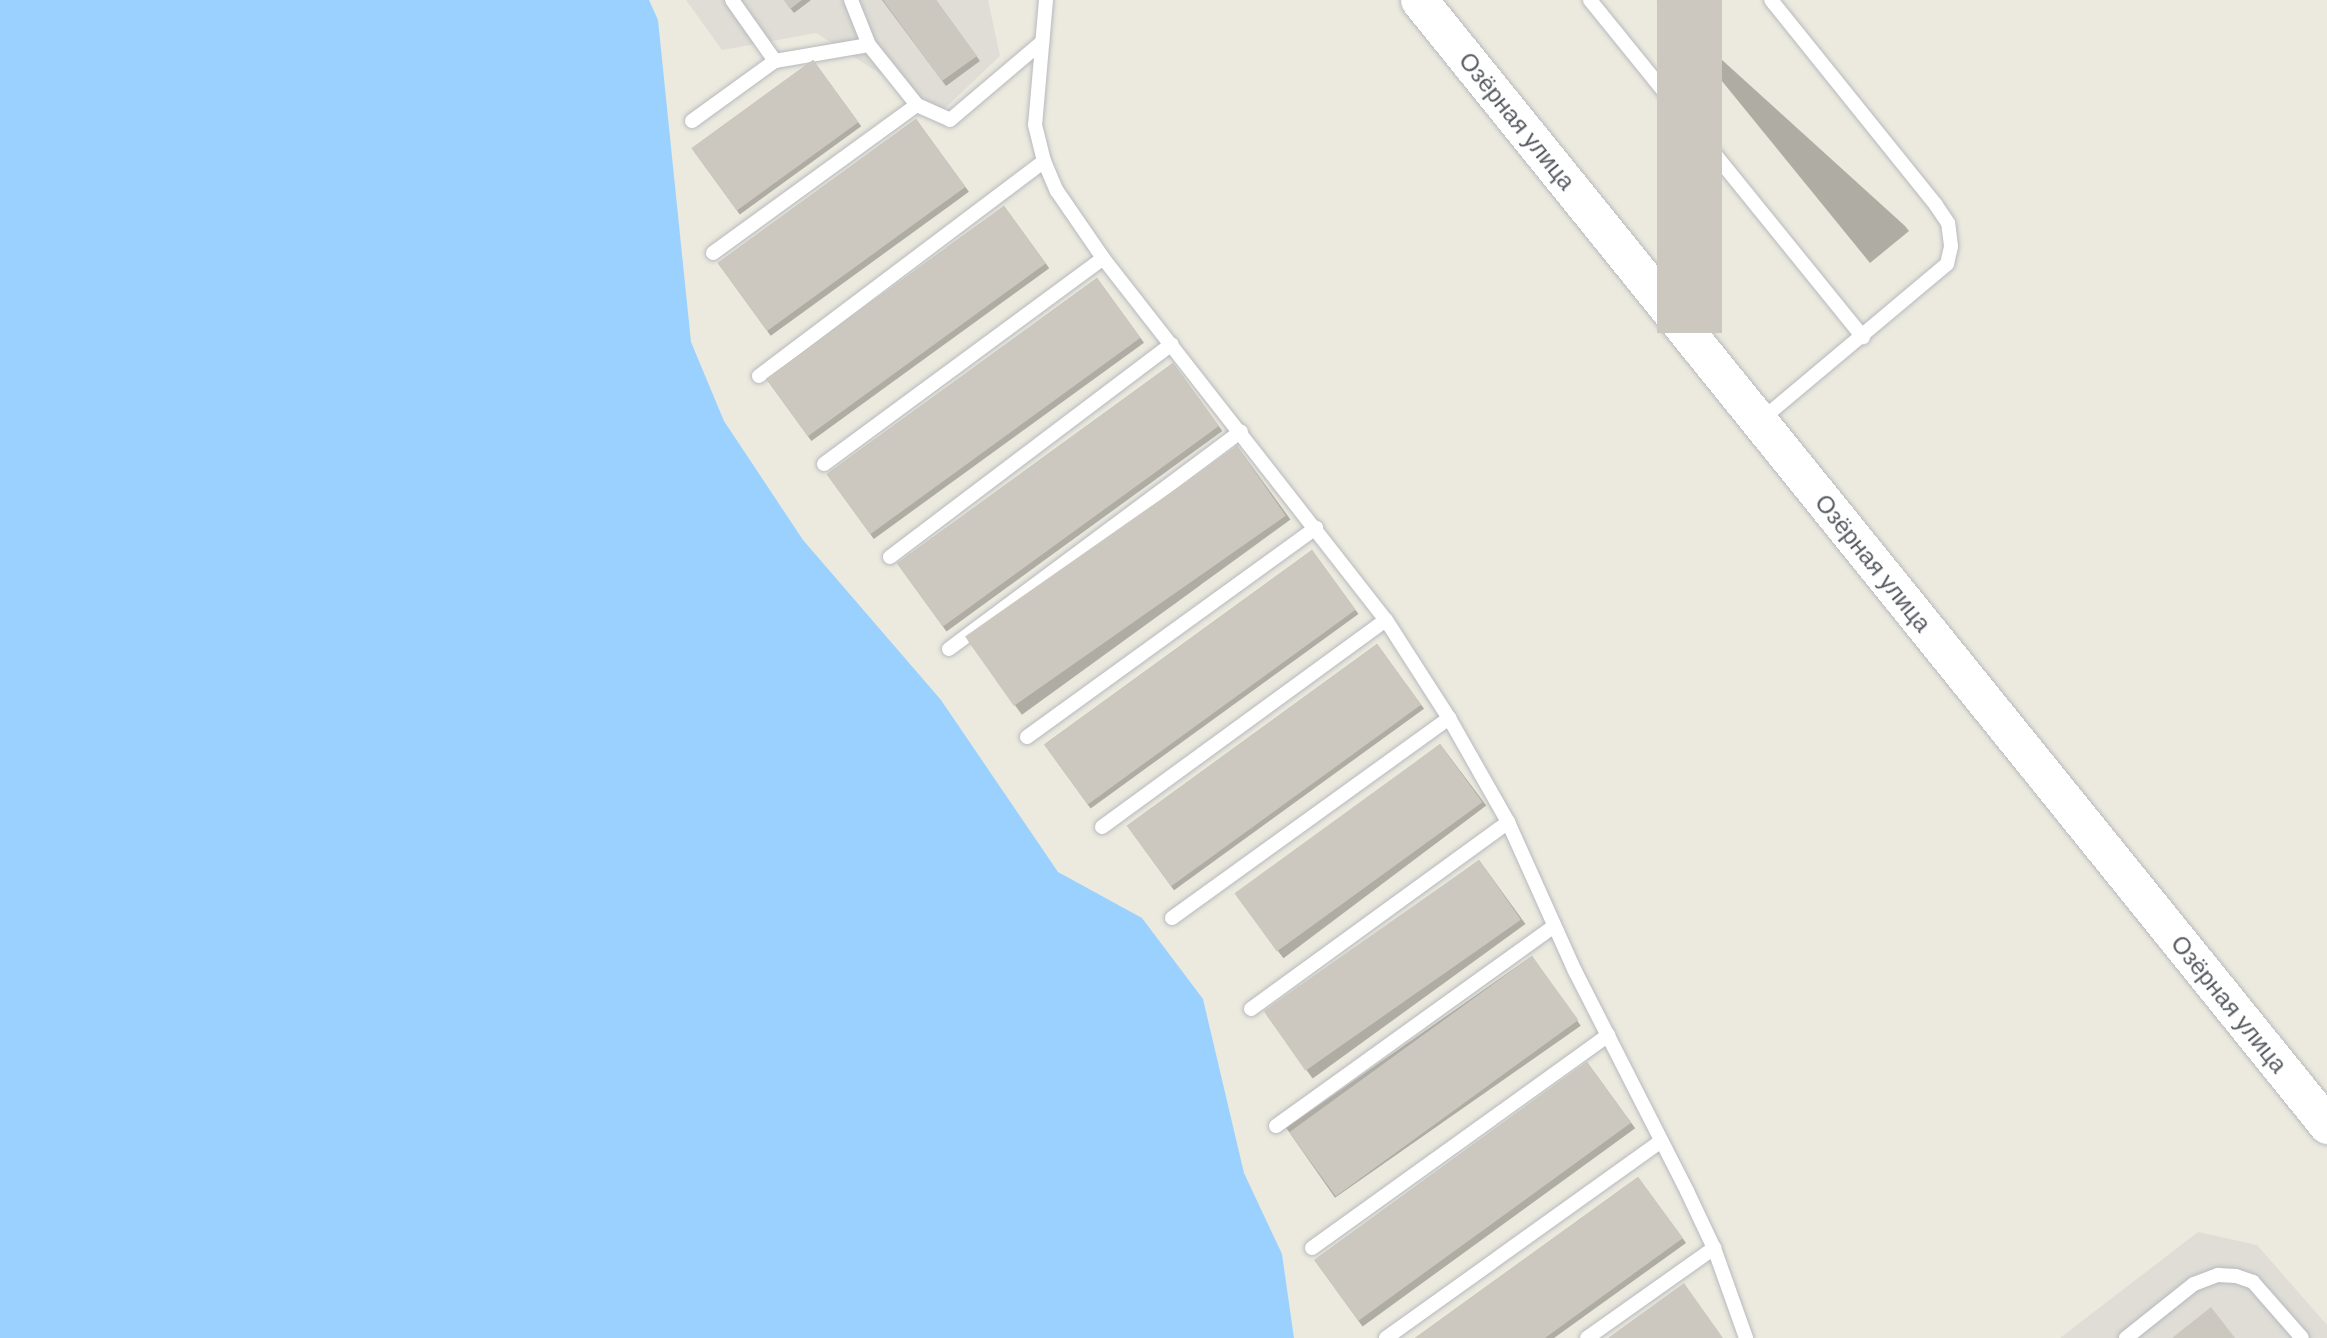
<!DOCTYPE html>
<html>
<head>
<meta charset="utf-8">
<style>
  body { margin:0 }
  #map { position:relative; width:2327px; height:1338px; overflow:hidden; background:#eceade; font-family:"DM Sans",sans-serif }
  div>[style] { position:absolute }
  .industrial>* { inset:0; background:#dfddd6 }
  .water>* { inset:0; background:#9bd1ff }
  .roads { filter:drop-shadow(0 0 2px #b6b9bf) drop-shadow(0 0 2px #b6b9bf) }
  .service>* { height:14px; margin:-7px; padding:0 7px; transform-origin:7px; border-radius:7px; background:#fff }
  .tertiary>* { height:37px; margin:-18.5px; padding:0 18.5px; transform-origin:18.5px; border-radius:18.5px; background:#fff }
  .wall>* { inset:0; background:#afaca4; transform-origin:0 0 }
  .building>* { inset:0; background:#ccc8bf; transform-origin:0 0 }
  span { translate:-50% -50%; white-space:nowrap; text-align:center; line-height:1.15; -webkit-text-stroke:7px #fff; paint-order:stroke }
  .street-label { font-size:24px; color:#575b61 }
</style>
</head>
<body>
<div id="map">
  <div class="industrial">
    <div style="clip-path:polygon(686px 0,988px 0,1000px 56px,941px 112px,816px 33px,722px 50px)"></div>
    <div style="clip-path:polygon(2198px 1232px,2257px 1245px,2327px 1325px,2327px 1338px,2060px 1338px)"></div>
  </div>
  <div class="water">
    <div style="clip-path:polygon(0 0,649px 0,658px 20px,691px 342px,724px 421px,803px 540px,941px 700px,1058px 872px,1142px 918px,1203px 999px,1244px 1173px,1282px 1254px,1294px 1338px,0 1338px)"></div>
  </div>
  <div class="roads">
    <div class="service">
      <div style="left:732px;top:0;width:75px;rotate:54.8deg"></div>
      <div style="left:851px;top:0;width:48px;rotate:68.2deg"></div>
      <div style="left:869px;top:45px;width:77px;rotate:51.3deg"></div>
      <div style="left:917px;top:105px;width:36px;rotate:24deg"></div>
      <div style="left:950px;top:120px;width:121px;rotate:-40.3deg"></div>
      <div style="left:1046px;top:0;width:125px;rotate:95deg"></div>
      <div style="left:1035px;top:125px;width:37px;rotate:76deg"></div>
      <div style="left:1044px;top:161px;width:33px;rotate:67deg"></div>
      <div style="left:1057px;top:191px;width:81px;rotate:55.5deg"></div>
      <div style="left:1103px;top:258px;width:459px;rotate:52deg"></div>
      <div style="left:1386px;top:620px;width:117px;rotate:57.3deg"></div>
      <div style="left:1449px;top:718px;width:120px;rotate:60.4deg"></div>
      <div style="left:1508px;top:822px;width:163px;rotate:65.8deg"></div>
      <div style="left:1575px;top:971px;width:247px;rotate:63deg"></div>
      <div style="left:1687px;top:1191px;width:63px;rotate:64.7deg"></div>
      <div style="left:1714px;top:1248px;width:96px;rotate:70.4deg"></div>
      <div style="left:1590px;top:0;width:434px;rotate:51deg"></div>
      <div style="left:692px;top:121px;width:102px;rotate:-35.9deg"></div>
      <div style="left:775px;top:61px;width:95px;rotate:-9.7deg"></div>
      <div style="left:713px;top:253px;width:252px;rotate:-36deg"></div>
      <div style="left:759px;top:376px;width:357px;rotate:-37deg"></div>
      <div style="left:1761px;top:420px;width:243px;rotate:-40deg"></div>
      <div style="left:1947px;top:264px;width:18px;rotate:-77deg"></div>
      <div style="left:1951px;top:246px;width:23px;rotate:-97deg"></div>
      <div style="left:1948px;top:223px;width:22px;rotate:-124deg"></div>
      <div style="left:1936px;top:205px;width:263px;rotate:-128.8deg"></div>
      <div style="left:824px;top:464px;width:347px;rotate:-36.4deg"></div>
      <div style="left:890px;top:557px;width:353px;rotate:-37.1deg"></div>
      <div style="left:949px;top:649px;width:364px;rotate:-36.7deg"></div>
      <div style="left:1027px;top:737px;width:357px;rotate:-35.9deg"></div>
      <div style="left:1102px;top:827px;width:351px;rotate:-36.1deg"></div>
      <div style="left:1172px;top:918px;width:342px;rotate:-35.8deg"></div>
      <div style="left:1251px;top:1009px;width:318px;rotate:-36deg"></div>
      <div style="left:1276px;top:1126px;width:342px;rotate:-35.7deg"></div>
      <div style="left:1312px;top:1248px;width:365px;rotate:-35.7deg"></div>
      <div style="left:1386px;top:1338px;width:338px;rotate:-35.6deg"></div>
      <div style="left:1587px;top:1338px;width:156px;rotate:-35.3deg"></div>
      <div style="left:2126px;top:1338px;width:87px;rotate:-38.5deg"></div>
      <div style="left:2194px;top:1284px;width:26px;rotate:-21deg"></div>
      <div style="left:2218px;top:1275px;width:18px;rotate:3deg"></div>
      <div style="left:2236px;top:1276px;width:18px;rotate:19deg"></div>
      <div style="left:2253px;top:1282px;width:74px;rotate:48.8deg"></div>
    </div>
    <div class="tertiary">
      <div style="left:1419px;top:0;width:1446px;rotate:51.09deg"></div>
    </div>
  </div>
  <div class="wall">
    <div style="clip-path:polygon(784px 0,811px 0,794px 13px)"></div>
    <div style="clip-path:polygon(882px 0,936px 0,980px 61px,946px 86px)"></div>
    <div style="clip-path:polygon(1656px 0,1905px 226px,1909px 231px,1870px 263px)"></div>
    <div style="left:813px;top:60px;width:82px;height:150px;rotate:54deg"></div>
    <div style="left:916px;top:119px;width:90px;height:245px;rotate:54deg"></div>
    <div style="left:1004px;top:206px;width:77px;height:294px;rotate:54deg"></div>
    <div style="left:1097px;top:278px;width:80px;height:334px;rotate:54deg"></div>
    <div style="left:1173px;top:363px;width:84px;height:341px;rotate:54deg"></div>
    <div style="left:1237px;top:446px;width:91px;height:332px;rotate:54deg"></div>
    <div style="left:1312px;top:550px;width:79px;height:331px;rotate:54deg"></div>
    <div style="left:1377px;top:644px;width:80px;height:309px;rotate:54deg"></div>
    <div style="left:1440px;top:744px;width:77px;height:254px;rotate:53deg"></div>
    <div style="left:1479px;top:860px;width:79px;height:263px;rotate:54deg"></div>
    <div style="left:1532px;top:956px;width:85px;height:300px;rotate:55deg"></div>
    <div style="left:1587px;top:1062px;width:82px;height:337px;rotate:54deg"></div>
    <div style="clip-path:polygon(1638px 1177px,1686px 1243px,1554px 1338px,1415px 1338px)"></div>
  </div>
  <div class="building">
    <div style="clip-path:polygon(784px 0,802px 0,790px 9px)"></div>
    <div style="clip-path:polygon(883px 0,936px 0,977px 56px,942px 81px)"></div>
    <div style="left:1657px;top:0;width:65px;height:333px"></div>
    <div style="left:813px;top:60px;width:77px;height:150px;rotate:54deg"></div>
    <div style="left:916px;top:119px;width:84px;height:245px;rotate:54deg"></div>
    <div style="left:1004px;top:206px;width:71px;height:294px;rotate:54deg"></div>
    <div style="left:1097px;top:278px;width:74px;height:334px;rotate:54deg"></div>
    <div style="left:1173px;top:363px;width:78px;height:341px;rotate:54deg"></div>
    <div style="left:1237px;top:446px;width:85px;height:332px;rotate:55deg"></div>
    <div style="left:1312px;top:550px;width:74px;height:331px;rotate:54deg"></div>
    <div style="left:1377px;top:644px;width:75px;height:309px;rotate:54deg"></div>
    <div style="left:1440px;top:744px;width:72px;height:254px;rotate:54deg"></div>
    <div style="left:1479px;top:860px;width:73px;height:263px;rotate:55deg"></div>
    <div style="left:1532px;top:956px;width:79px;height:300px;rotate:54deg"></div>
    <div style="left:1587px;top:1062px;width:75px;height:337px;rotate:54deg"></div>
    <div style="clip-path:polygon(1638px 1177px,1683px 1238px,1545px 1338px,1415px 1338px)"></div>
    <div style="clip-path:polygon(1684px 1283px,1723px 1338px,1608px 1338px)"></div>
    <div style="clip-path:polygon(2211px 1307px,2235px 1338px,2172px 1338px)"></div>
  </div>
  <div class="street-label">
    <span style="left:1517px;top:121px;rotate:51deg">Озёрная улица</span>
    <span style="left:1873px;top:563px;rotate:51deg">Озёрная улица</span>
    <span style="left:2229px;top:1004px;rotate:51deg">Озёрная улица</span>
  </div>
</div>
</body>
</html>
